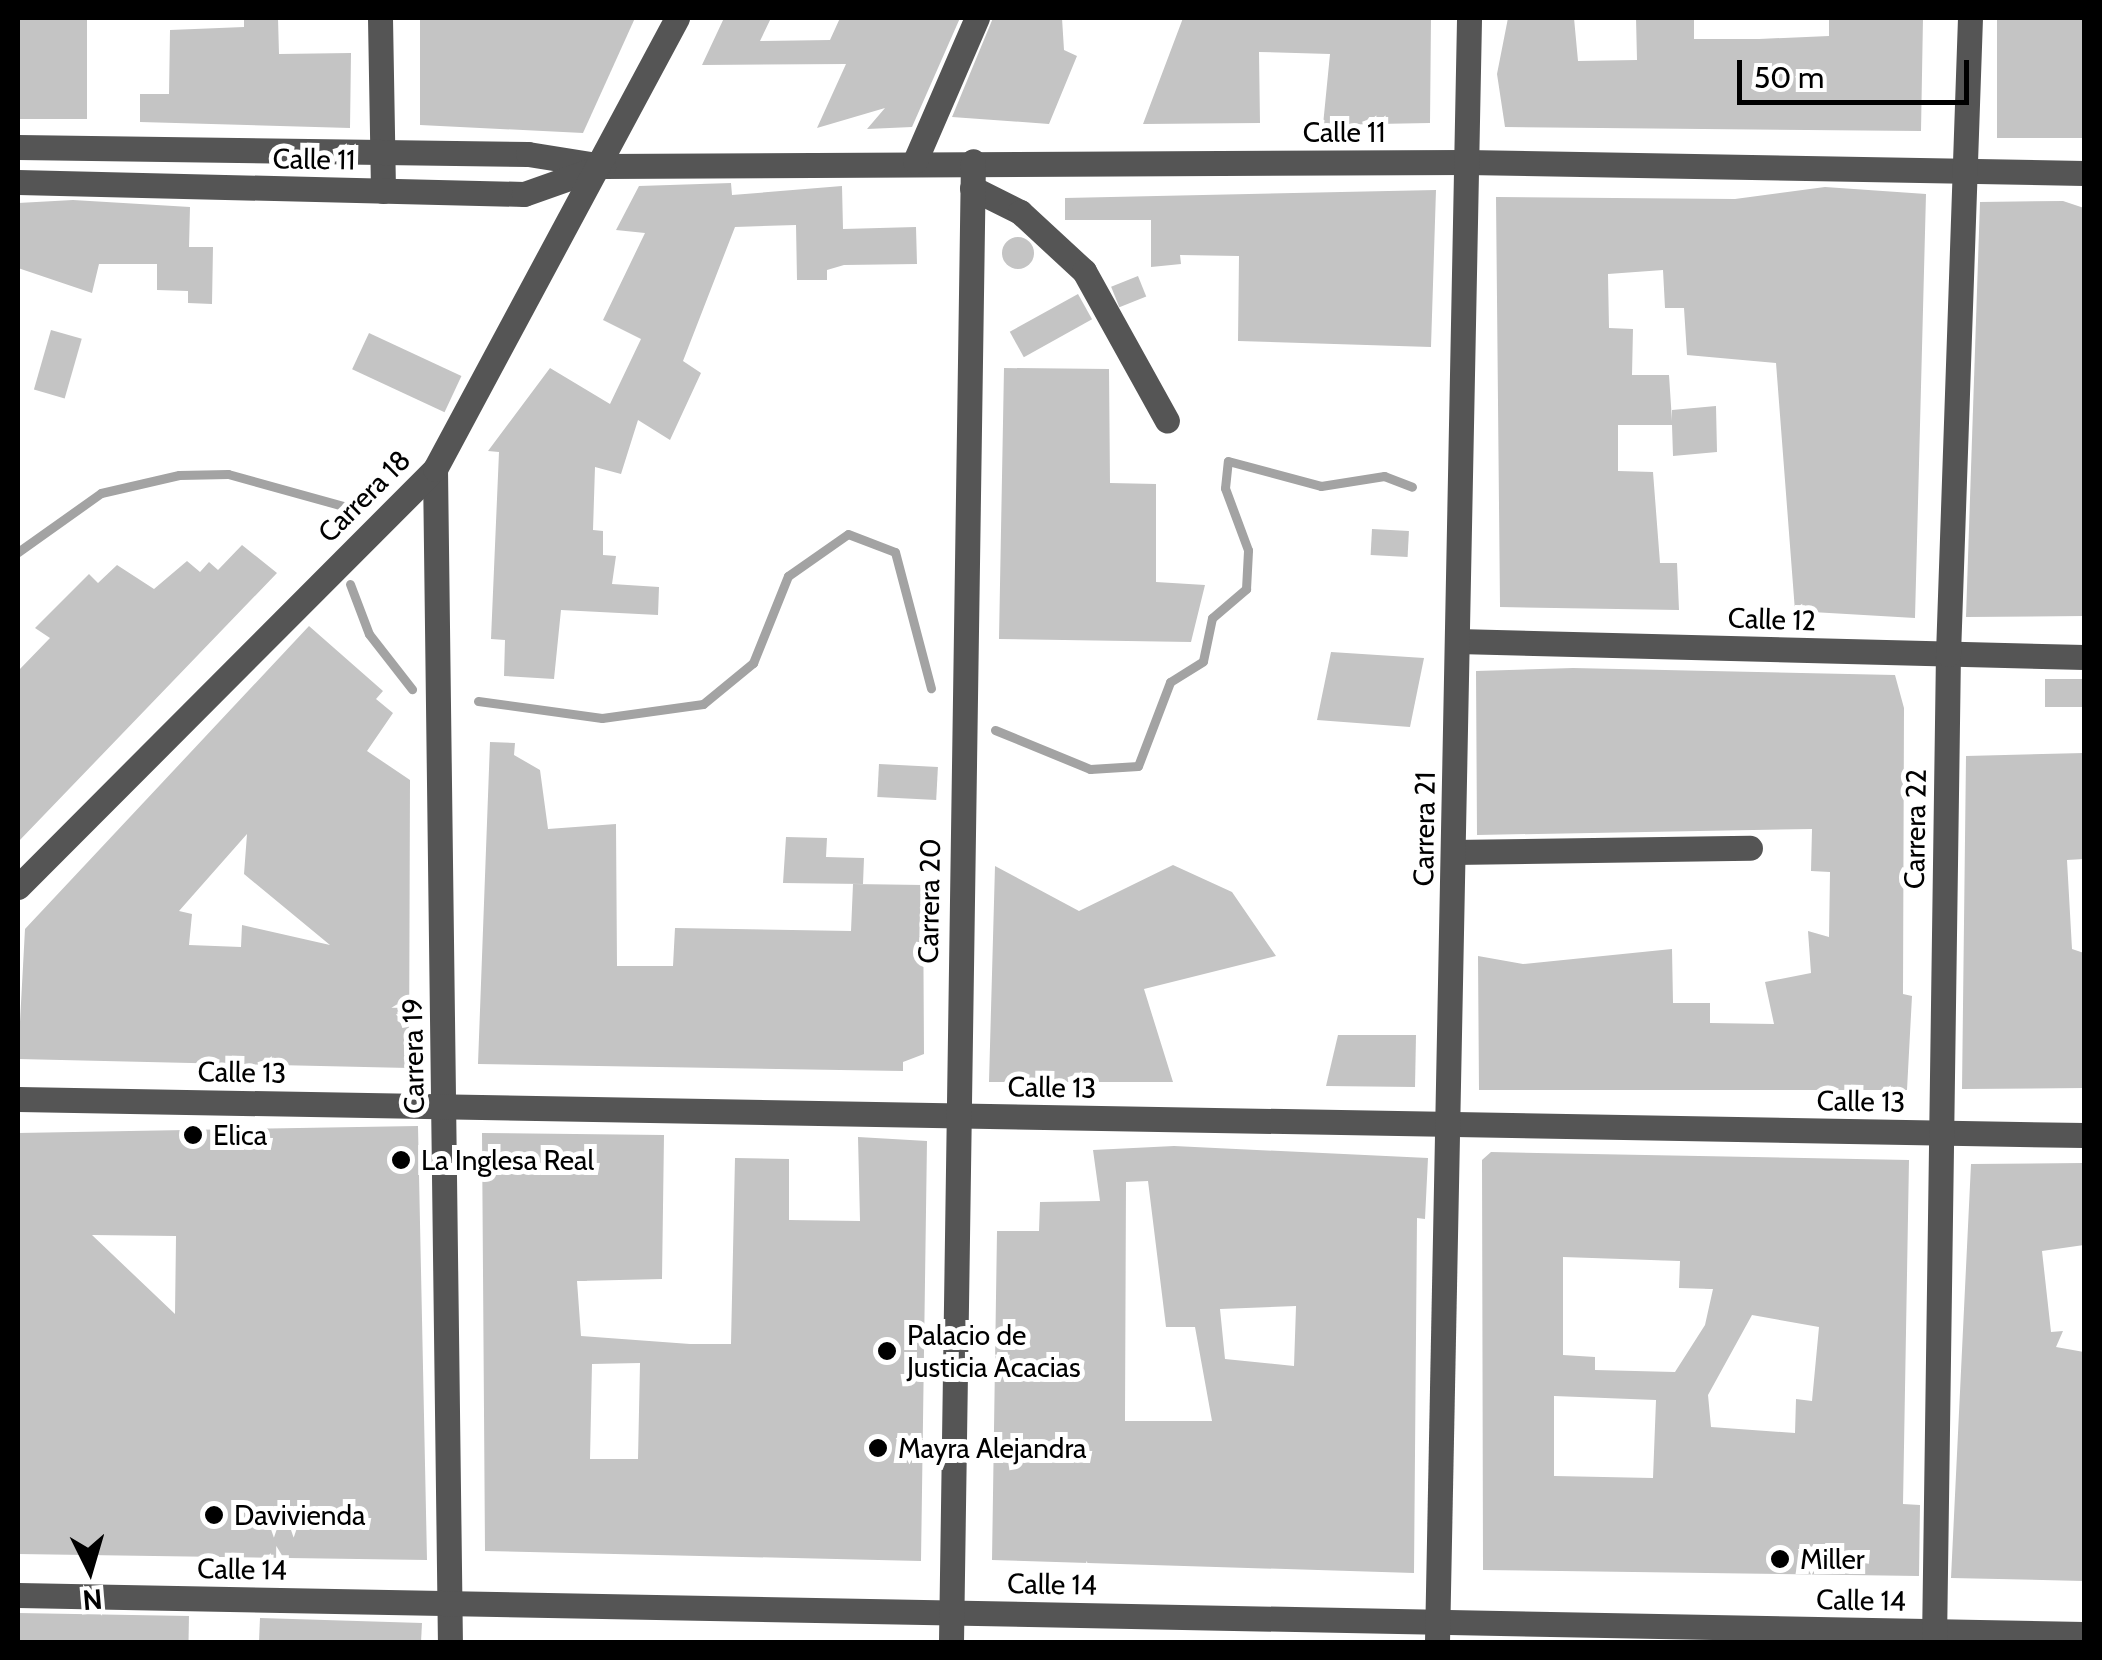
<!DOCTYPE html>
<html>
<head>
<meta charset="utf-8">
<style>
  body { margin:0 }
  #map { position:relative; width:2102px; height:1660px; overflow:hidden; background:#fff; font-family:Cabin,sans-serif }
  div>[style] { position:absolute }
  .stream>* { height:9px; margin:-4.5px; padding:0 4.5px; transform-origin:4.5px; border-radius:4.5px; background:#a3a3a3 }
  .building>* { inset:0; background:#c4c4c4; transform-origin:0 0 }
  .round { border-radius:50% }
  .minor>* { height:25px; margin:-12.5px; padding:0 12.5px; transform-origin:12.5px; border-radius:12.5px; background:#555 }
  .dots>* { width:28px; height:28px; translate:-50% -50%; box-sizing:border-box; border:5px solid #fff; border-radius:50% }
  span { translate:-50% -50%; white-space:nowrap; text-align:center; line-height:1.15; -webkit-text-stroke:10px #fff; paint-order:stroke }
  .street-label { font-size:28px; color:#000 }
  .poi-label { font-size:28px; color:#000 }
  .left { translate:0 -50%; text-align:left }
  .frame { position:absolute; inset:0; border:20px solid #000; pointer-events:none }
  .north { position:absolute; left:40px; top:1520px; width:100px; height:100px; -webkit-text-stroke:8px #fff; paint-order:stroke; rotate:175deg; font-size:28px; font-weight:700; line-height:40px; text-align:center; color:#000 }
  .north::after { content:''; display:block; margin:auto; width:35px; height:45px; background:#000; clip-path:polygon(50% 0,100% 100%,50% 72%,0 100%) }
  .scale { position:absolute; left:1737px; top:60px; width:232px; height:45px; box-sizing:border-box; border:5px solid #000; border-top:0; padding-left:12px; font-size:30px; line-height:35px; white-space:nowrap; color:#000; -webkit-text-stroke:8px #fff; paint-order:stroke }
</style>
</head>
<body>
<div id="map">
  <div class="stream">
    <div style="left:18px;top:552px;width:102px;rotate:-35.4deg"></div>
    <div style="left:101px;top:493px;width:80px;rotate:-13deg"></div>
    <div style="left:179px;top:475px;width:49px;rotate:-1.2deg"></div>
    <div style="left:228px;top:474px;width:119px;rotate:15.5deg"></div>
    <div style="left:350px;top:584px;width:53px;rotate:69.2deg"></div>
    <div style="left:369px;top:634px;width:70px;rotate:52deg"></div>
    <div style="left:478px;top:701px;width:125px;rotate:7.8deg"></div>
    <div style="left:602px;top:718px;width:102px;rotate:-7.9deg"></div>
    <div style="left:703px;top:704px;width:65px;rotate:-39.4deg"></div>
    <div style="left:753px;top:663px;width:94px;rotate:-68.1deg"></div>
    <div style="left:788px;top:576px;width:73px;rotate:-35deg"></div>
    <div style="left:848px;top:534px;width:50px;rotate:21deg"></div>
    <div style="left:895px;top:552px;width:141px;rotate:75.2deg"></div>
    <div style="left:995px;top:730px;width:103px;rotate:22.3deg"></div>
    <div style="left:1090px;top:769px;width:48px;rotate:-3.6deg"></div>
    <div style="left:1138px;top:766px;width:90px;rotate:-69.1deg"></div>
    <div style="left:1170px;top:682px;width:39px;rotate:-32deg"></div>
    <div style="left:1203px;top:661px;width:44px;rotate:-78.2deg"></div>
    <div style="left:1212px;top:618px;width:45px;rotate:-40.5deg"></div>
    <div style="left:1246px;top:589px;width:39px;rotate:-87deg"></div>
    <div style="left:1248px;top:550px;width:66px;rotate:-110.4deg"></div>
    <div style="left:1225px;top:488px;width:27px;rotate:-84deg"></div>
    <div style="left:1228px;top:461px;width:96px;rotate:15deg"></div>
    <div style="left:1321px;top:486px;width:64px;rotate:-9deg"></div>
    <div style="left:1384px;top:476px;width:30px;rotate:21deg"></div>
  </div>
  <div class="building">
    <div style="left:18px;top:18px;width:69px;height:101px"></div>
    <div style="clip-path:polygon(244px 18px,278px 18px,279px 54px,351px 53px,350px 128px,140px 122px,140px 94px,169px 94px,170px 30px,244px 27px)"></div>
    <div style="clip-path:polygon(420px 18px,635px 18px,583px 133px,420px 125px)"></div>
    <div style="clip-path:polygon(724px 18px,771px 18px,760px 41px,830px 40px,840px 18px,960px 18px,912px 127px,867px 129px,885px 108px,817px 128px,846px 64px,702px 65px)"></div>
    <div style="clip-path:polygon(993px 18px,1062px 18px,1064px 50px,1077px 56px,1049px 124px,952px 117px)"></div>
    <div style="clip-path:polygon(1183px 18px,1431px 18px,1430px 123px,1323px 125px,1330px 54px,1259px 52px,1260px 123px,1143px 124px)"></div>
    <div style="clip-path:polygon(1508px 18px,1574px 18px,1578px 61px,1637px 60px,1636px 18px,1694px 18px,1694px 39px,1759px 39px,1829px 36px,1829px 18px,1923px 18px,1921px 131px,1505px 127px,1497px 74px)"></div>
    <div style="left:1997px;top:18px;width:87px;height:120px"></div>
    <div style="clip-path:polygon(731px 183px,732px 195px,842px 186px,843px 229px,916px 227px,917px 264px,844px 265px,827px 270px,827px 280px,797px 280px,796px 225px,735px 227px,683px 361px,701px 373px,670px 440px,638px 420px,621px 474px,595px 467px,593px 530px,603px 531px,603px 555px,616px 556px,612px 584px,659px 587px,658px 615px,561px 610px,554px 679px,504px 676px,505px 640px,491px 639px,499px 452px,488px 451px,550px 368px,610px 404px,641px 339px,603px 320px,645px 233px,616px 230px,639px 186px)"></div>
    <div style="clip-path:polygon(1825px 187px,1926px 194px,1915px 618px,1795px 611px,1776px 363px,1687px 355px,1684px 308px,1665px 308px,1663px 270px,1608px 274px,1609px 328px,1633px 329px,1632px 375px,1669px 375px,1672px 421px,1672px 410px,1716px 406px,1717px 452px,1673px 456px,1672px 425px,1618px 425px,1618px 471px,1653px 472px,1660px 563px,1677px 563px,1679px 610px,1500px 607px,1496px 197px,1735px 199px)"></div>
    <div style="clip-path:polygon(1436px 190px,1431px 347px,1238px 341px,1239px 256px,1180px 255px,1181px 264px,1151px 267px,1151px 220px,1065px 220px,1065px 198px)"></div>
    <div style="clip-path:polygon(73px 200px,190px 207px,189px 247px,213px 247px,212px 304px,188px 303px,188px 291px,157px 290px,157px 264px,99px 264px,92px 293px,18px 268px,18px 203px)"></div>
    <div style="clip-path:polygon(2063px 201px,2084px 208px,2084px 616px,1966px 617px,1980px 202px)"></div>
    <div class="round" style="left:1002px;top:237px;width:32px;height:32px"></div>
    <div style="left:1138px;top:276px;width:22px;height:29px;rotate:68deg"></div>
    <div style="left:1078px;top:294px;width:29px;height:78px;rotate:61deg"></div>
    <div style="left:51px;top:330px;width:32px;height:62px;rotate:16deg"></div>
    <div style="left:369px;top:333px;width:102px;height:40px;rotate:25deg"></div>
    <div style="clip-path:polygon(1004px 368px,1109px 369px,1110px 483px,1156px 484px,1156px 582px,1205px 585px,1191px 642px,999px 639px)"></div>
    <div style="left:1372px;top:529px;width:37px;height:26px;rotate:3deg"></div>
    <div style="clip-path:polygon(242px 545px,277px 573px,18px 842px,18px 671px,50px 638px,35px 628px,89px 574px,98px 583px,117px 565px,154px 589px,187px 561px,200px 572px,209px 562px,218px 570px)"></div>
    <div style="clip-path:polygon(evenodd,309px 626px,383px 691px,376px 699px,393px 713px,367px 751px,410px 780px,409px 1068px,18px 1059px,25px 929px,309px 626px,247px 834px,244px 874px,330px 945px,242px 925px,241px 947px,189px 945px,192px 914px,179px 911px,247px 834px)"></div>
    <div style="clip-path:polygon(1331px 652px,1424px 658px,1410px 727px,1317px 720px)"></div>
    <div style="clip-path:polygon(1573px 668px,1895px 675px,1904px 708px,1903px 994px,1912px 996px,1907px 1090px,1479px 1090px,1478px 956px,1523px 964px,1672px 949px,1673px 1003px,1710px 1003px,1710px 1023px,1774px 1024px,1765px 982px,1811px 973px,1808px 931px,1829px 937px,1830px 872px,1811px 871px,1812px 829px,1477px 835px,1476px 671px)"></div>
    <div style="left:2045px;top:679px;width:39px;height:28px"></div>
    <div style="clip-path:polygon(490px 742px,515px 743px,514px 755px,540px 770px,548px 829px,616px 824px,617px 966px,673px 966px,675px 928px,851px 931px,853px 884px,923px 885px,924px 1054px,903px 1062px,903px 1071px,478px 1064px)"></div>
    <div style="clip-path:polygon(2084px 753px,2084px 859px,2067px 860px,2072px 949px,2084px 953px,2084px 1088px,1962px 1089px,1966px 756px)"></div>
    <div style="left:879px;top:764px;width:59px;height:33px;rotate:3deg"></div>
    <div style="clip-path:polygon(786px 837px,827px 838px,826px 857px,864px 858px,863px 884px,783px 883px)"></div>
    <div style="clip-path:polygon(1173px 865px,1232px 892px,1276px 956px,1144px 989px,1173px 1082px,989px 1082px,995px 866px,1079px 911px)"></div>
    <div style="clip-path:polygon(1338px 1035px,1416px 1035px,1415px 1087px,1326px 1086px)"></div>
    <div style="clip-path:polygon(evenodd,418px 1126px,427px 1560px,18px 1554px,18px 1133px,418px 1126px,92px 1235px,176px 1236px,175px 1314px,92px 1235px)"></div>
    <div style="clip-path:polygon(evenodd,482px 1133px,664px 1135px,662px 1279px,577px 1281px,581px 1336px,690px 1344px,731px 1344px,735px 1158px,789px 1159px,789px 1220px,860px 1221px,858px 1137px,927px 1141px,921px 1561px,485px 1551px,482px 1133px,640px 1363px,638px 1459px,590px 1459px,592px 1364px,640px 1363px)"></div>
    <div style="clip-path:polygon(evenodd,1174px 1146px,1428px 1158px,1425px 1219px,1417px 1218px,1414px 1573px,992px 1560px,997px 1231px,1039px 1231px,1040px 1202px,1100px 1201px,1093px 1150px,1174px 1146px,1148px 1181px,1166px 1327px,1195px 1327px,1212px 1421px,1125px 1421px,1126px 1182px,1148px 1181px,1174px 1146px,1296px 1306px,1294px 1366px,1225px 1359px,1220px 1309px,1296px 1306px)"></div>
    <div style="clip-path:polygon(evenodd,1491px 1152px,1909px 1160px,1903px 1504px,1920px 1505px,1919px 1576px,1483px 1570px,1482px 1160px,1491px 1152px,1563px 1257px,1680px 1261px,1679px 1288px,1713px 1289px,1705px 1325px,1675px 1372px,1595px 1370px,1595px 1357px,1563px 1355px,1563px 1257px,1491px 1152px,1752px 1315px,1819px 1327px,1812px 1401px,1796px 1399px,1795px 1433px,1711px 1427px,1708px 1395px,1752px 1315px,1491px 1152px,1554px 1396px,1656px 1400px,1653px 1478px,1554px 1476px,1554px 1396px)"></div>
    <div style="clip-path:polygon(2084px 1163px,2084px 1245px,2042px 1251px,2051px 1332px,2063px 1331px,2056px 1347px,2084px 1352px,2084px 1581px,1951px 1578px,1971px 1164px)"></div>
    <div style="left:18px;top:1613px;width:171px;height:29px;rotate:1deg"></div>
    <div style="clip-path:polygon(260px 1618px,422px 1623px,421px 1642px,259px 1642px)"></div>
  </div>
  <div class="minor">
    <div style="left:380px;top:18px;width:173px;rotate:89deg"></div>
    <div style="left:18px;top:147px;width:510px;rotate:0.79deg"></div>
    <div style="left:528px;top:154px;width:76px;rotate:9.1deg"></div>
    <div style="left:603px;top:166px;width:863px;rotate:-0.27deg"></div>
    <div style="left:1466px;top:162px;width:618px;rotate:1.02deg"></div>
    <div style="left:915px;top:161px;width:156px;rotate:-66.6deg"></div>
    <div style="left:18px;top:182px;width:506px;rotate:1.36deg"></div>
    <div style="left:524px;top:194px;width:84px;rotate:-19.5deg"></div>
    <div style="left:972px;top:188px;width:54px;rotate:26.6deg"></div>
    <div style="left:1020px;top:212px;width:87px;rotate:42.7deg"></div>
    <div style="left:1084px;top:271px;width:171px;rotate:61deg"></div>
    <div style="left:435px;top:469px;width:1173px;rotate:89.27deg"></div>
    <div style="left:1457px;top:641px;width:627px;rotate:1.46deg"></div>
    <div style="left:1453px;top:852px;width:297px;rotate:-0.8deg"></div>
    <div style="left:18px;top:887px;width:590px;rotate:-45.07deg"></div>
    <div style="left:435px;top:469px;width:512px;rotate:-61.78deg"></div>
    <div style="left:18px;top:1099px;width:2066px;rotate:1deg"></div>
    <div style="left:18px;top:1595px;width:2066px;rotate:1.08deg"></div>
    <div style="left:951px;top:1642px;width:1481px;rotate:-89.15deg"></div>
    <div style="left:1437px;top:1642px;width:1624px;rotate:-88.87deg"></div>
    <div style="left:1934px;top:1642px;width:988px;rotate:-89.19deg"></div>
    <div style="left:1948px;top:654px;width:636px;rotate:-88.02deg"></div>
  </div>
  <div class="dots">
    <div style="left:193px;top:1135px;background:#000"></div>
    <div style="left:401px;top:1160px;background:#000"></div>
    <div style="left:887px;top:1351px;background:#000"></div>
    <div style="left:878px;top:1448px;background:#000"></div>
    <div style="left:214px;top:1515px;background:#000"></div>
    <div style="left:1780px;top:1559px;background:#000"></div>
  </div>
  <div class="street-label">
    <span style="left:1344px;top:132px">Calle 11</span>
    <span style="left:314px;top:159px;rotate:1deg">Calle 11</span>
    <span style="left:364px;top:496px;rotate:-45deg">Carrera 18</span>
    <span style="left:1772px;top:619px;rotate:2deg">Calle 12</span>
    <span style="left:1424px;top:829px;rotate:-89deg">Carrera 21</span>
    <span style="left:1915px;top:829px;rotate:-89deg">Carrera 22</span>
    <span style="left:929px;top:901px;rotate:-89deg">Carrera 20</span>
    <span style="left:413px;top:1056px;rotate:-91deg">Carrera 19</span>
    <span style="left:242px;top:1072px;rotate:1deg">Calle 13</span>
    <span style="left:1052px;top:1087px;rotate:1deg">Calle 13</span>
    <span style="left:1861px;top:1101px;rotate:1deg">Calle 13</span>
    <span style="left:242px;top:1569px;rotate:1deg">Calle 14</span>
    <span style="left:1052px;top:1584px;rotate:1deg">Calle 14</span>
    <span style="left:1861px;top:1600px;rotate:1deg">Calle 14</span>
  </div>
  <div class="poi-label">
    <span class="left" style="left:213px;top:1135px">Elica</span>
    <span class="left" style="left:421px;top:1160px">La Inglesa Real</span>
    <span class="left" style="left:907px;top:1351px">Palacio de<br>Justicia Acacias</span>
    <span class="left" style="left:898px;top:1448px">Mayra Alejandra</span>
    <span class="left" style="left:234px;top:1515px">Davivienda</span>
    <span class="left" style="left:1800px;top:1559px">Miller</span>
  </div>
  <div class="frame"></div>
  <div class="north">N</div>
  <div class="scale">50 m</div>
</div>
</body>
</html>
